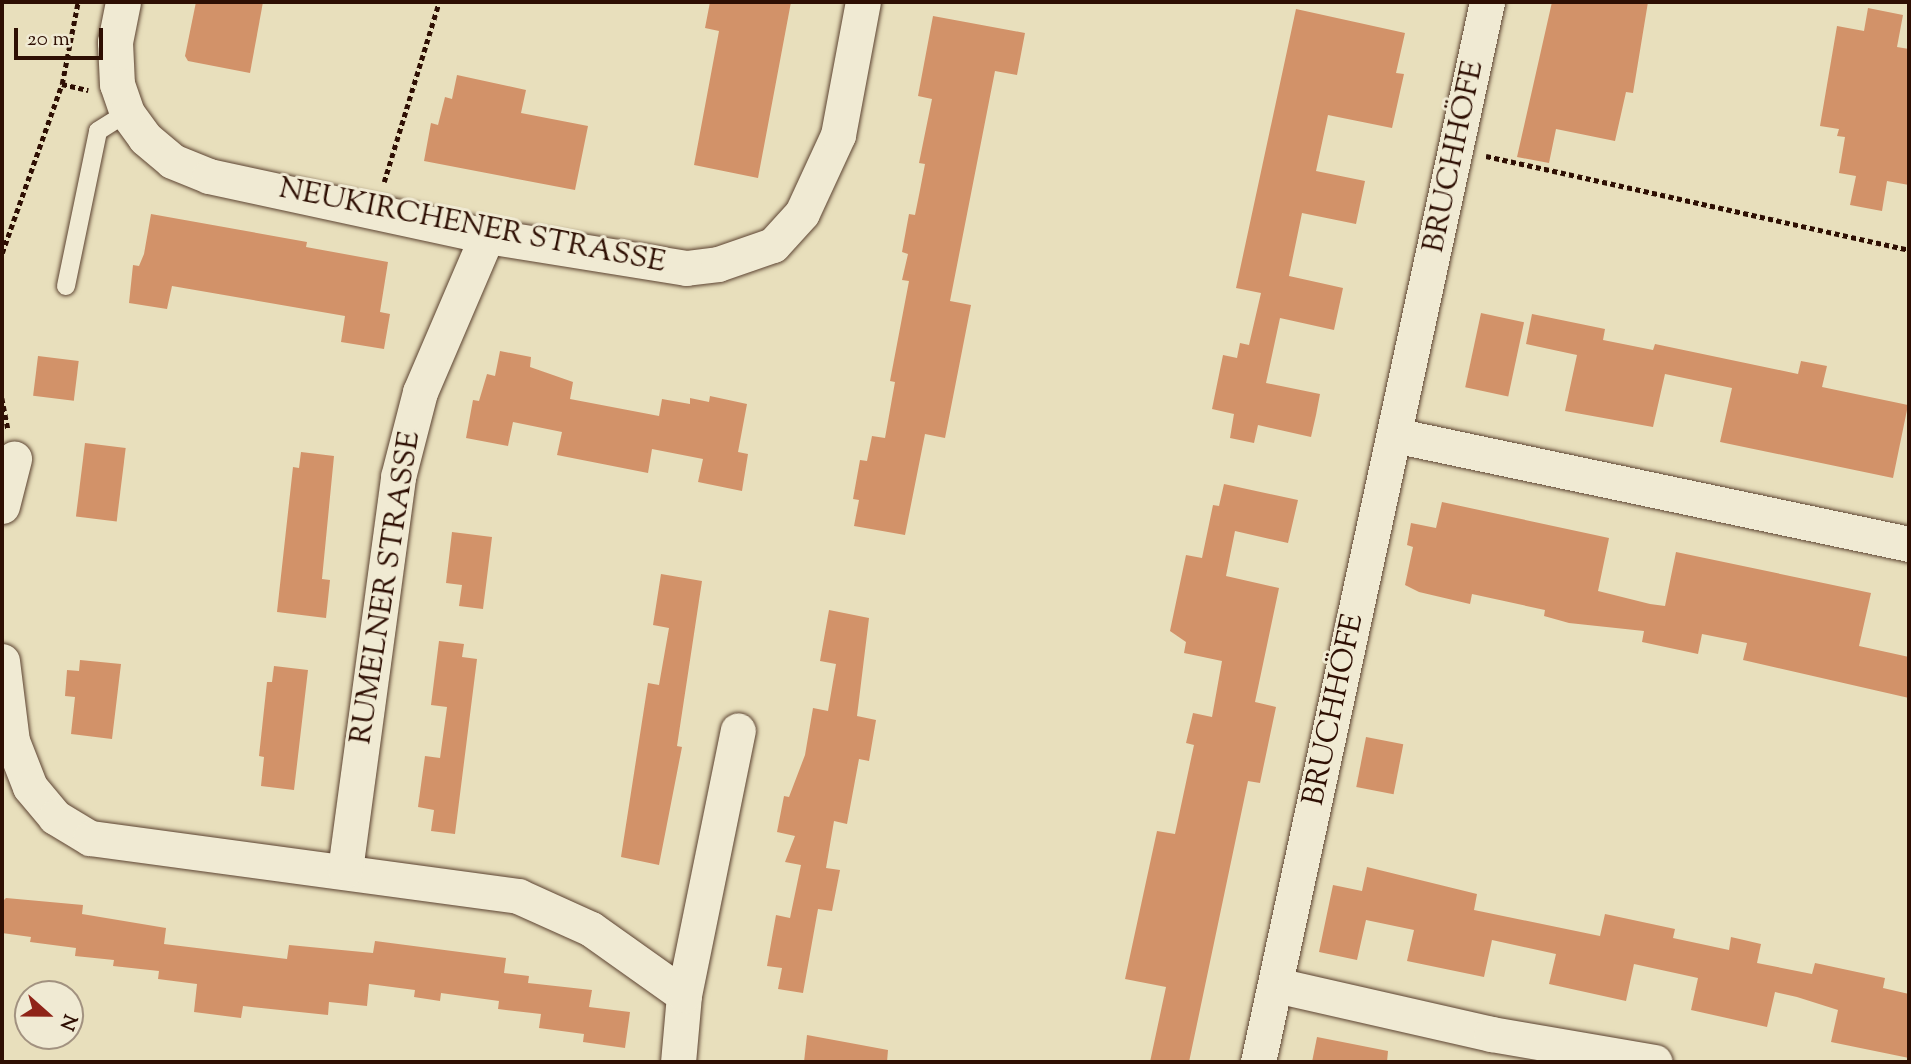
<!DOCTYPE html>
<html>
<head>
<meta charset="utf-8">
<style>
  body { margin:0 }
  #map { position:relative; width:1911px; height:1064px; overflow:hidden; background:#e8dfbc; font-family:"Sorts Mill Goudy",serif }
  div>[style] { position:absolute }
  .building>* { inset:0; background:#d29269; transform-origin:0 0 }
  .path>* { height:4.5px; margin-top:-2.25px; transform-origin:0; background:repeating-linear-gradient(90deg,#2e0f03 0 5px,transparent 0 8.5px) }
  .roads { filter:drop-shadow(0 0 2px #5c4331) drop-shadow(0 0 2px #5c4331) }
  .lane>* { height:18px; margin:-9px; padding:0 9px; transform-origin:9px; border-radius:9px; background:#f0ead3 }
  .street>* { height:35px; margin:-17.5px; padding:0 17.5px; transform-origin:17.5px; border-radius:17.5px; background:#f0ead3 }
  span { translate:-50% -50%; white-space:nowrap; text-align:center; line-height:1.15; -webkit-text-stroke:6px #f0ead3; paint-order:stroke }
  .street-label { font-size:30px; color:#2e0f03 }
  .frame { position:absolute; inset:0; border:4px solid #2e0f03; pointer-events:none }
  .north { position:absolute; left:14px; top:980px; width:70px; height:70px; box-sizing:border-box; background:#f0ead3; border:2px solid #a29280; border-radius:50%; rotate:111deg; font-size:19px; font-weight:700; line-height:28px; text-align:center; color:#2e0f03 }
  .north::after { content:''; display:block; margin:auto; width:24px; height:32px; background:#8f2418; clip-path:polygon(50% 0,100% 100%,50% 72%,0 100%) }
  .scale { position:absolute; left:14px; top:28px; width:89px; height:32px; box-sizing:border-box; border:4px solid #2e0f03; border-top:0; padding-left:9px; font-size:21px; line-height:24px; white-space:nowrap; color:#2e0f03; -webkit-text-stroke:5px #f0ead3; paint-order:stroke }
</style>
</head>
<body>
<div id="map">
  <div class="building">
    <div style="clip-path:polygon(196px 2px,263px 2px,250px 73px,188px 61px,185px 56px)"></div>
    <div style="clip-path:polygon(710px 2px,791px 2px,758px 178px,694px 165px,719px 31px,705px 28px)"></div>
    <div style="clip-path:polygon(1552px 2px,1648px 2px,1633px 93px,1626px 92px,1615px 141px,1556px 129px,1549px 163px,1517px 157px)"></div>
    <div style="clip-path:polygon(1868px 8px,1903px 15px,1897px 47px,1909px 49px,1909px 185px,1887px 181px,1882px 211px,1850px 205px,1856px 176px,1839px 173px,1845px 137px,1837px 136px,1839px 129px,1820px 126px,1837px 26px,1864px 31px)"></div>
    <div style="clip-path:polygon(1296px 9px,1405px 33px,1396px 73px,1404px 74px,1392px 128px,1328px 115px,1316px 171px,1365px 181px,1356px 224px,1302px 213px,1289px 276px,1343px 288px,1334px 330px,1280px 318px,1266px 383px,1320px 394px,1316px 415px,1311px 437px,1258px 425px,1254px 443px,1230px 438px,1234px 414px,1212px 409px,1223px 355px,1237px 358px,1240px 343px,1249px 345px,1261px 293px,1236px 288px)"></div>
    <div style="clip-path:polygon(933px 16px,1025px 33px,1017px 75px,995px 71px,950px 301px,971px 305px,945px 438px,925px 434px,905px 535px,854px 526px,859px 500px,853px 499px,860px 460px,867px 461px,872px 436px,885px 438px,895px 382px,890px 381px,909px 281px,902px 280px,908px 254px,902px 252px,909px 214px,915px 215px,920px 190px,925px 164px,919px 163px,932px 99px,918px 96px)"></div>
    <div style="clip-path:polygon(457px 75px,526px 90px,521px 113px,588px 126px,575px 190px,424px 161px,431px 123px,438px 125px,445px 97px,452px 99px)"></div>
    <div style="clip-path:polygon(151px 214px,307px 242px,306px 247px,388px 262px,380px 312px,390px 314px,384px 349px,341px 342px,345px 316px,172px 286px,167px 309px,129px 303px,133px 265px,139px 266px,144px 254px)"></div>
    <div style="left:1481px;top:313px;width:44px;height:76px;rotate:12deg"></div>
    <div style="clip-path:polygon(1532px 314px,1605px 329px,1603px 340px,1653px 350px,1655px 344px,1798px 374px,1801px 361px,1827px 366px,1822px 387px,1908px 405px,1893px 478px,1720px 442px,1732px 388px,1665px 374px,1653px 427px,1565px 411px,1577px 355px,1526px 344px)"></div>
    <div style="clip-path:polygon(500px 351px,531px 357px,530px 367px,573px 382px,570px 399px,659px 416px,662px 399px,690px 404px,690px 398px,709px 402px,710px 396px,747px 404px,738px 452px,748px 454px,742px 491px,698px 482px,703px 459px,652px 449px,648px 473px,557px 455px,562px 432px,513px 422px,508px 446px,466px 438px,473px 400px,479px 401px,487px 374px,495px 376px)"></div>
    <div style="left:38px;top:356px;width:41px;height:40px;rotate:7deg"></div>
    <div style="left:85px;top:443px;width:41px;height:74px;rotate:7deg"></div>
    <div style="clip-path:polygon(301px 452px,334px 456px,322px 579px,330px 580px,326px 618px,277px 612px,293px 467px,299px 468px)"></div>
    <div style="clip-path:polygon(1224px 484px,1298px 500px,1288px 543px,1235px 531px,1226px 576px,1279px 588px,1255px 702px,1276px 707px,1260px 783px,1248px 781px,1189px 1062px,1150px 1062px,1166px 987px,1125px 979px,1157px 831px,1175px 834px,1194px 745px,1186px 743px,1193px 713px,1212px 717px,1222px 661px,1184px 653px,1186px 642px,1170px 631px,1186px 555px,1202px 558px,1213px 505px,1219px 506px)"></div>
    <div style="clip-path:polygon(1442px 502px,1609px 538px,1598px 591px,1650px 604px,1665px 606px,1676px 552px,1871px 593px,1859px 646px,1909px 657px,1909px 698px,1743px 660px,1747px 643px,1702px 634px,1698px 654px,1642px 642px,1644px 631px,1569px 623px,1544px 616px,1545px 610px,1472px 594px,1470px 604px,1419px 592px,1405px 585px,1413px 547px,1407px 545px,1411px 523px,1436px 528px)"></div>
    <div style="clip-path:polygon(452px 532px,492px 537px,483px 609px,459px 606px,462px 585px,446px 583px)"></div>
    <div style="clip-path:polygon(661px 574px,702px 581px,677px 746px,682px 747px,659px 865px,621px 857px,648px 683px,659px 685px,669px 628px,653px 625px)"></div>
    <div style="clip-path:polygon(829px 610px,869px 618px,857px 716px,876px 720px,869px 761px,859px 759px,847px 824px,834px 821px,826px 868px,840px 870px,832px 911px,818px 909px,803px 993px,778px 989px,782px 968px,767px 966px,776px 915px,790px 918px,801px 865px,785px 862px,795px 836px,777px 832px,784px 796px,789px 797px,805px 755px,813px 708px,828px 711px,836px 664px,820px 661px)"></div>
    <div style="clip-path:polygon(439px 641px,464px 644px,462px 657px,477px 659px,455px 834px,431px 831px,434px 810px,418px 807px,425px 756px,440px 758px,447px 707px,431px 705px)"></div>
    <div style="clip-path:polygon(80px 660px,121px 664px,112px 739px,71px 734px,75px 697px,65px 696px,67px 670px,79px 671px)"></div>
    <div style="clip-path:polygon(274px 666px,308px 670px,294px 790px,261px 786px,264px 757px,259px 756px,267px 682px,272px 682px)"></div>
    <div style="left:1366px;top:737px;width:38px;height:51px;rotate:11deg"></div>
    <div style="clip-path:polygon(1367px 867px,1477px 894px,1474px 910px,1600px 936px,1605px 914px,1675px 929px,1673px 938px,1729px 950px,1731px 937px,1761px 944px,1757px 963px,1812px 974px,1815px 963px,1885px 978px,1883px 988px,1909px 994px,1909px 1058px,1831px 1042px,1838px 1010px,1797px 997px,1775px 992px,1767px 1027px,1691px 1010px,1698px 978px,1634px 964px,1626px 1001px,1549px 984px,1556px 954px,1492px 940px,1484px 977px,1407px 961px,1414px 930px,1366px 920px,1357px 960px,1319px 952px,1333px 885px,1362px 891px)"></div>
    <div style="clip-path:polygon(6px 898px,83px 905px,82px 914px,166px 928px,164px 944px,287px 959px,289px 945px,373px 953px,375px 941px,506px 958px,504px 973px,529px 976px,528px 983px,592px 990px,589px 1007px,630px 1012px,625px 1048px,583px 1042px,584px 1034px,539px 1028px,541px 1014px,498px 1009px,499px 1001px,441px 993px,440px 1001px,414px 997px,415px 990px,369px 984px,367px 1006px,329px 1002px,328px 1015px,243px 1006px,241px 1018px,194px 1012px,197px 984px,158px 979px,159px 971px,113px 966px,114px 960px,75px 956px,76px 948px,30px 942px,31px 937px,2px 933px,2px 902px)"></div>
    <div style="clip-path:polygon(807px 1035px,888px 1050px,887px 1062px,804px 1062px)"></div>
    <div style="clip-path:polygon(1317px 1037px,1388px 1051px,1387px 1062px,1312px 1062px)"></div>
  </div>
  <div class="path">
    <div style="left:62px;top:84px;width:84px;rotate:-79deg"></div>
    <div style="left:1486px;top:156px;width:433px;rotate:12.5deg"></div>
    <div style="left:384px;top:182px;width:188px;rotate:-73deg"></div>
    <div style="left:2px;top:253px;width:179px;rotate:-70.5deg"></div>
    <div style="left:62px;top:84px;width:27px;rotate:13deg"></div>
    <div style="left:2px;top:398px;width:33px;rotate:79deg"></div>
  </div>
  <div class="roads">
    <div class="lane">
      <div style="left:66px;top:286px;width:158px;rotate:-78.3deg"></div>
      <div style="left:98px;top:131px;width:34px;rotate:-32deg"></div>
    </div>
    <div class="street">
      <div style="left:123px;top:2px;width:41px;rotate:101.3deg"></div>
      <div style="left:115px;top:42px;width:42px;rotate:87.3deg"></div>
      <div style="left:117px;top:84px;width:31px;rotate:71deg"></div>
      <div style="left:127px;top:113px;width:31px;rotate:54deg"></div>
      <div style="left:145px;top:138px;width:35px;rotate:40deg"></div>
      <div style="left:172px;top:161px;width:40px;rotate:22deg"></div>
      <div style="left:209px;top:176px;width:284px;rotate:12.2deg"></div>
      <div style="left:487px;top:236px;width:202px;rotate:9.1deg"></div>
      <div style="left:686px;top:268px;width:32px;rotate:-7deg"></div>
      <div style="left:718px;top:264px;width:58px;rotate:-19.1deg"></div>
      <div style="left:773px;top:245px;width:43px;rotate:-47.8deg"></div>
      <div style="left:802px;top:213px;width:86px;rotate:-65.2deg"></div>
      <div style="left:838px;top:135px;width:135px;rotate:-79.4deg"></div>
      <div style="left:1394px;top:435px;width:526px;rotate:11.95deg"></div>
      <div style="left:2px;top:506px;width:49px;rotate:-75.7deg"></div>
      <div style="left:2px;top:661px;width:81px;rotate:82.9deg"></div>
      <div style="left:12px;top:741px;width:49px;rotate:68.6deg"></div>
      <div style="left:30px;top:787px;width:39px;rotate:50deg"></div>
      <div style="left:55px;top:817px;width:41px;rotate:31deg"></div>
      <div style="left:90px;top:838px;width:432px;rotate:7.7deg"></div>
      <div style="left:518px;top:896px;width:80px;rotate:24.3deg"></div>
      <div style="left:591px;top:929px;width:114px;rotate:35.4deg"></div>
      <div style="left:684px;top:995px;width:67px;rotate:95.1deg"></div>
      <div style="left:345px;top:870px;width:397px;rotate:-82.3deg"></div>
      <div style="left:398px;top:477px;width:88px;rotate:-75.5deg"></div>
      <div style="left:420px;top:392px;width:170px;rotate:-66.8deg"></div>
      <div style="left:1276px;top:985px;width:221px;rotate:12.8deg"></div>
      <div style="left:1491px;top:1034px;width:166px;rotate:9.7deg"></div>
      <div style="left:684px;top:995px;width:270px;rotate:-78.5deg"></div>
      <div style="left:1258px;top:1062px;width:1084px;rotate:-77.81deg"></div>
    </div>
  </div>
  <div class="street-label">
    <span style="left:1455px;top:157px;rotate:-78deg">BRUCHHÖFE</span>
    <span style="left:472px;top:227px;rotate:11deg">NEUKIRCHENER STRASSE</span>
    <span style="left:387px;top:588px;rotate:-81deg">RUMELNER STRASSE</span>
    <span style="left:1335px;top:710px;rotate:-78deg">BRUCHHÖFE</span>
  </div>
  <div class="frame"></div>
  <div class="north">N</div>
  <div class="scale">20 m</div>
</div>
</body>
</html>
